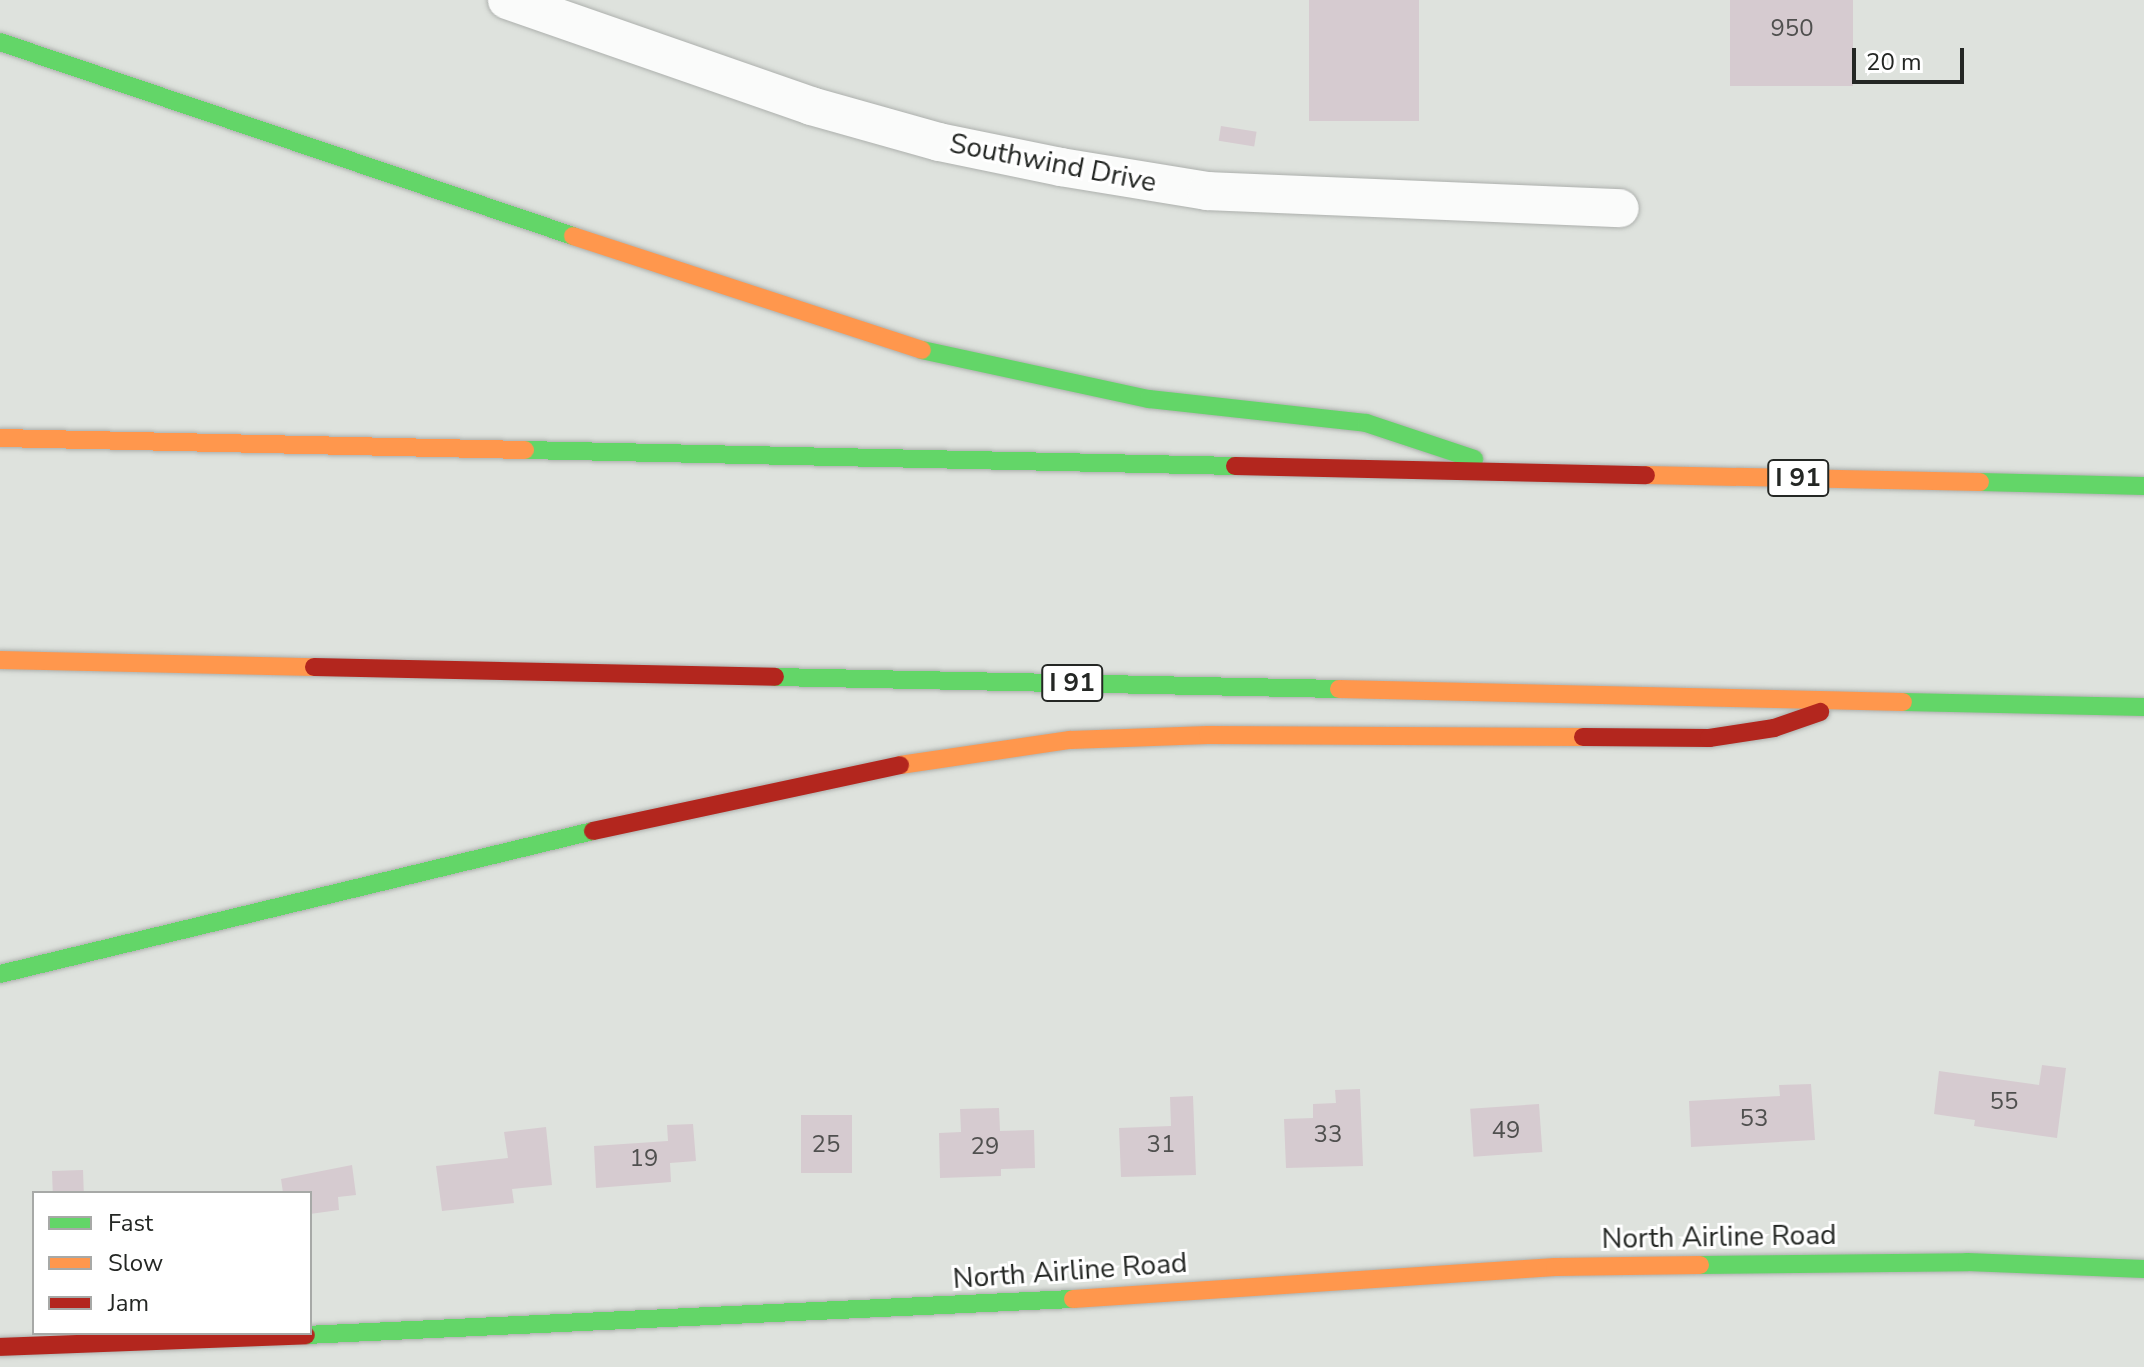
<!DOCTYPE html>
<html>
<head>
<meta charset="utf-8">
<style>
  body { margin:0 }
  #map { position:relative; width:2144px; height:1367px; overflow:hidden; background:#dee2dd; font-family:"Nunito Sans",sans-serif }
  div>[style] { position:absolute }
  .building>* { inset:0; background:#d6cbd0; transform-origin:0 0 }
  .roads { filter:drop-shadow(0 0 2px #adb0ad) drop-shadow(0 0 2px #adb0ad) }
  .street>* { height:38px; margin:-19px; padding:0 19px; transform-origin:19px; border-radius:19px; background:#fafbfa }
  .fast>* { height:18px; margin:-9px; padding:0 9px; transform-origin:9px; border-radius:9px; background:#63d668 }
  .slow>* { height:18px; margin:-9px; padding:0 9px; transform-origin:9px; border-radius:9px; background:#ff974d }
  .jam>* { height:18px; margin:-9px; padding:0 9px; transform-origin:9px; border-radius:9px; background:#b3261e }
  span { translate:-50% -50%; white-space:nowrap; text-align:center; line-height:1.15; -webkit-text-stroke:6px #fff; paint-order:stroke }
  .number-label { font-size:24px; color:#50504f }
  .number-label span { -webkit-text-stroke-width:0 }
  .shield-label span { padding:2px 6px; background:#fff; border:2px solid; border-radius:6px; -webkit-text-stroke-width:0 }
  .shield-label { font-size:26px; color:#242724; font-weight:700 }
  .street-label { font-size:28px; color:#242724 }
  .legend { position:absolute; left:32px; top:1191px; width:280px; height:144px; box-sizing:border-box; background:#fff; border:2px solid #a7a9a7; margin:0; padding:10px 14px; list-style:none; font-size:24px; color:#242724 }
  .legend li { display:flex; align-items:center; gap:16px; height:40px }
  .legend b { width:40px; border:2px solid #a7a9a7 }
  .scale { position:absolute; left:1852px; top:48px; width:112px; height:36px; box-sizing:border-box; border:4px solid #242724; border-top:0; padding-left:10px; font-size:24px; line-height:28px; white-space:nowrap; color:#242724; -webkit-text-stroke:6px #fff; paint-order:stroke }
</style>
</head>
<body>
<div id="map">
  <div class="building">
    <div style="left:1309px;top:0;width:110px;height:121px"></div>
    <div style="left:1730px;top:0;width:123px;height:86px"></div>
    <div style="left:1221px;top:126px;width:36px;height:15px;rotate:9deg"></div>
    <div style="clip-path:polygon(2042px 1065px,2066px 1068px,2057px 1138px,1974px 1126px,1975px 1120px,1934px 1114px,1939px 1071px,2039px 1085px)"></div>
    <div style="clip-path:polygon(1811px 1084px,1815px 1140px,1691px 1147px,1689px 1101px,1780px 1096px,1779px 1085px)"></div>
    <div style="clip-path:polygon(1360px 1089px,1363px 1166px,1286px 1168px,1284px 1119px,1313px 1118px,1313px 1104px,1336px 1103px,1335px 1090px)"></div>
    <div style="clip-path:polygon(1193px 1096px,1196px 1175px,1121px 1177px,1119px 1128px,1171px 1126px,1170px 1097px)"></div>
    <div style="left:1539px;top:1104px;width:48px;height:69px;rotate:86deg"></div>
    <div style="clip-path:polygon(999px 1108px,1000px 1131px,1034px 1130px,1035px 1168px,1001px 1169px,1001px 1176px,940px 1178px,939px 1133px,961px 1132px,960px 1109px)"></div>
    <div style="left:801px;top:1115px;width:51px;height:58px"></div>
    <div style="clip-path:polygon(693px 1124px,696px 1161px,670px 1163px,671px 1182px,596px 1188px,594px 1146px,668px 1141px,667px 1125px)"></div>
    <div style="clip-path:polygon(546px 1127px,552px 1185px,512px 1189px,514px 1203px,442px 1211px,436px 1166px,508px 1158px,504px 1132px)"></div>
    <div style="clip-path:polygon(352px 1165px,356px 1195px,338px 1197px,339px 1210px,310px 1214px,310px 1193px,283px 1193px,281px 1179px)"></div>
    <div style="left:83px;top:1170px;width:23px;height:31px;rotate:88deg"></div>
  </div>
  <div class="roads">
    <div class="street">
      <div style="left:507px;top:0;width:322px;rotate:19.2deg"></div>
      <div style="left:811px;top:106px;width:133px;rotate:15.7deg"></div>
      <div style="left:939px;top:142px;width:125px;rotate:11.6deg"></div>
      <div style="left:1061px;top:167px;width:148px;rotate:9.3deg"></div>
      <div style="left:1207px;top:191px;width:413px;rotate:2.4deg"></div>
    </div>
    <div class="fast">
      <div style="left:0;top:42px;width:605px;rotate:18.7deg"></div>
      <div style="left:922px;top:350px;width:232px;rotate:12.2deg"></div>
      <div style="left:1149px;top:399px;width:218px;rotate:6.3deg"></div>
      <div style="left:1366px;top:423px;width:114px;rotate:18.4deg"></div>
      <div style="left:525px;top:450px;width:710px;rotate:1.29deg"></div>
      <div style="left:1980px;top:482px;width:164px;rotate:1.4deg"></div>
      <div style="left:775px;top:677px;width:564px;rotate:1.22deg"></div>
      <div style="left:1903px;top:702px;width:241px;rotate:1.2deg"></div>
      <div style="left:0;top:974px;width:610px;rotate:-13.56deg"></div>
      <div style="left:1700px;top:1265px;width:267px;rotate:-0.6deg"></div>
      <div style="left:1967px;top:1262px;width:177px;rotate:2.3deg"></div>
      <div style="left:306px;top:1335px;width:768px;rotate:-2.69deg"></div>
    </div>
    <div class="slow">
      <div style="left:573px;top:236px;width:367px;rotate:18.1deg"></div>
      <div style="left:0;top:438px;width:525px;rotate:1.31deg"></div>
      <div style="left:1646px;top:475px;width:334px;rotate:1.2deg"></div>
      <div style="left:0;top:660px;width:314px;rotate:1.3deg"></div>
      <div style="left:1339px;top:689px;width:564px;rotate:1.32deg"></div>
      <div style="left:900px;top:765px;width:172px;rotate:-8.4deg"></div>
      <div style="left:1070px;top:740px;width:138px;rotate:-2.1deg"></div>
      <div style="left:1208px;top:735px;width:375px;rotate:0.3deg"></div>
      <div style="left:1073px;top:1299px;width:483px;rotate:-3.8deg"></div>
      <div style="left:1555px;top:1267px;width:145px;rotate:-0.8deg"></div>
    </div>
    <div class="jam">
      <div style="left:1235px;top:466px;width:411px;rotate:1.3deg"></div>
      <div style="left:314px;top:667px;width:461px;rotate:1.2deg"></div>
      <div style="left:1583px;top:737px;width:126px;rotate:0.5deg"></div>
      <div style="left:1709px;top:738px;width:66px;rotate:-8.7deg"></div>
      <div style="left:1774px;top:728px;width:49px;rotate:-19.2deg"></div>
      <div style="left:593px;top:831px;width:314px;rotate:-12.1deg"></div>
      <div style="left:0;top:1347px;width:306px;rotate:-2.2deg"></div>
    </div>
  </div>
  <div class="number-label">
    <span style="left:1792px;top:29px">950</span>
    <span style="left:2004px;top:1102px">55</span>
    <span style="left:1754px;top:1119px">53</span>
    <span style="left:1506px;top:1131px">49</span>
    <span style="left:1328px;top:1135px">33</span>
    <span style="left:826px;top:1145px">25</span>
    <span style="left:1161px;top:1145px">31</span>
    <span style="left:985px;top:1147px">29</span>
    <span style="left:644px;top:1159px">19</span>
  </div>
  <div class="shield-label">
    <span style="left:1798px;top:478px">I 91</span>
    <span style="left:1072px;top:683px">I 91</span>
  </div>
  <div class="street-label">
    <span style="left:1053px;top:163px;rotate:11deg">Southwind Drive</span>
    <span style="left:1719px;top:1237px;rotate:-1deg">North Airline Road</span>
    <span style="left:1070px;top:1271px;rotate:-4deg">North Airline Road</span>
  </div>
  <ul class="legend">
  <li><b style="height:10px;background:#63d668"></b>Fast</li>
  <li><b style="height:10px;background:#ff974d"></b>Slow</li>
  <li><b style="height:10px;background:#b3261e"></b>Jam</li>
  </ul>
  <div class="scale">20 m</div>
</div>
</body>
</html>
